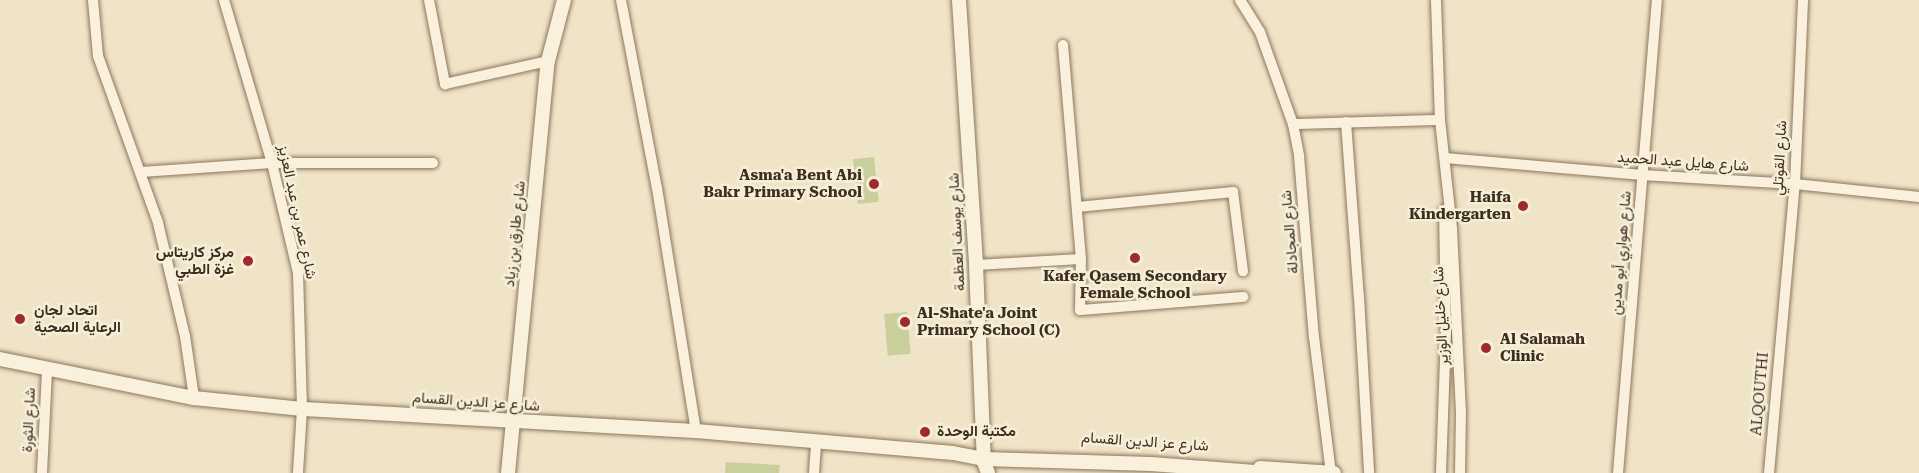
<!DOCTYPE html>
<html>
<head>
<meta charset="utf-8">
<style>
  body { margin:0 }
  #map { position:relative; width:1919px; height:473px; overflow:hidden; background:#f0e4c8; font-family:"Roboto Serif",Vazirmatn,serif }
  div>[style] { position:absolute }
  .green>* { inset:0; background:#c9cf9b; transform-origin:0 0 }
  .roads { filter:drop-shadow(0 0 2px #8d765c) drop-shadow(0 0 2px #8d765c) }
  .street>* { height:10px; margin:-5px; padding:0 5px; transform-origin:5px; border-radius:5px; background:#faf1dc }
  .secondary>* { height:14px; margin:-7px; padding:0 7px; transform-origin:7px; border-radius:7px; background:#faf1dc }
  .dots>* { width:16px; height:16px; translate:-50% -50%; box-sizing:border-box; border:3px solid #f7eed8; border-radius:50% }
  span { translate:-50% -50%; white-space:nowrap; text-align:center; line-height:1.15; -webkit-text-stroke:5px #f7eed8; paint-order:stroke }
  .street-label { font-size:15px; color:#3d2e20 }
  .poi-label { font-size:15px; color:#3d2e20; font-weight:700 }
  .right { translate:-100% -50%; text-align:right }
  .left { translate:0 -50%; text-align:left }
</style>
</head>
<body>
<div id="map">
  <div class="green">
    <div style="left:874px;top:157px;width:45px;height:21px;rotate:84deg"></div>
    <div style="left:907px;top:312px;width:42px;height:23px;rotate:85deg"></div>
    <div style="clip-path:polygon(726px 462px,780px 465px,779px 473px,725px 473px)"></div>
  </div>
  <div class="roads">
    <div class="street">
      <div style="left:93px;top:0;width:56px;rotate:84.9deg"></div>
      <div style="left:98px;top:56px;width:177px;rotate:70.2deg"></div>
      <div style="left:158px;top:223px;width:116px;rotate:76.6deg"></div>
      <div style="left:185px;top:336px;width:63px;rotate:81.7deg"></div>
      <div style="left:224px;top:0;width:170px;rotate:73.6deg"></div>
      <div style="left:272px;top:163px;width:113px;rotate:76.7deg"></div>
      <div style="left:298px;top:273px;width:136px;rotate:88.3deg"></div>
      <div style="left:302px;top:409px;width:64px;rotate:93.6deg"></div>
      <div style="left:429px;top:0;width:86px;rotate:79.2deg"></div>
      <div style="left:445px;top:84px;width:106px;rotate:-12.6deg"></div>
      <div style="left:621px;top:0;width:191px;rotate:79.2deg"></div>
      <div style="left:657px;top:188px;width:246px;rotate:80.9deg"></div>
      <div style="left:1240px;top:0;width:38px;rotate:58deg"></div>
      <div style="left:1260px;top:32px;width:98px;rotate:70.3deg"></div>
      <div style="left:1293px;top:124px;width:33px;rotate:79deg"></div>
      <div style="left:1299px;top:156px;width:182px;rotate:85.3deg"></div>
      <div style="left:1314px;top:337px;width:137px;rotate:82.9deg"></div>
      <div style="left:1436px;top:0;width:120px;rotate:88.1deg"></div>
      <div style="left:1440px;top:120px;width:110px;rotate:83.7deg"></div>
      <div style="left:1452px;top:229px;width:182px;rotate:87.2deg"></div>
      <div style="left:1461px;top:411px;width:62px;rotate:90.9deg"></div>
      <div style="left:1063px;top:45px;width:215px;rotate:85.2deg"></div>
      <div style="left:1081px;top:259px;width:51px;rotate:91.1deg"></div>
      <div style="left:1080px;top:310px;width:164px;rotate:-4.6deg"></div>
      <div style="left:1346px;top:122px;width:175px;rotate:85.8deg"></div>
      <div style="left:1359px;top:297px;width:176px;rotate:86.7deg"></div>
      <div style="left:1293px;top:124px;width:147px;rotate:-1.6deg"></div>
      <div style="left:1445px;top:158px;width:198px;rotate:4.9deg"></div>
      <div style="left:1642px;top:175px;width:153px;rotate:3.4deg"></div>
      <div style="left:1795px;top:184px;width:125px;rotate:6deg"></div>
      <div style="left:141px;top:172px;width:131px;rotate:-3.9deg"></div>
      <div style="left:272px;top:163px;width:161px"></div>
      <div style="left:1077px;top:207px;width:157px;rotate:-5.5deg"></div>
      <div style="left:1233px;top:192px;width:80px;rotate:82.8deg"></div>
      <div style="left:976px;top:265px;width:105px;rotate:-3.3deg"></div>
      <div style="left:42px;top:473px;width:104px;rotate:-87.2deg"></div>
      <div style="left:814px;top:473px;width:31px;rotate:-86deg"></div>
      <div style="left:1441px;top:473px;width:140px;rotate:-88deg"></div>
      <div style="left:1446px;top:333px;width:123px;rotate:-90.9deg"></div>
      <div style="left:1618px;top:473px;width:475px;rotate:-85.3deg"></div>
      <div style="left:1769px;top:473px;width:290px;rotate:-84.9deg"></div>
      <div style="left:1795px;top:184px;width:184px;rotate:-87.5deg"></div>
    </div>
    <div class="secondary">
      <div style="left:959px;top:0;width:266px;rotate:86.3deg"></div>
      <div style="left:976px;top:265px;width:197px;rotate:87.7deg"></div>
      <div style="left:984px;top:462px;width:12px;rotate:70deg"></div>
      <div style="left:0;top:359px;width:198px;rotate:11.4deg"></div>
      <div style="left:194px;top:398px;width:109px;rotate:5.8deg"></div>
      <div style="left:302px;top:409px;width:395px;rotate:3.2deg"></div>
      <div style="left:696px;top:431px;width:258px;rotate:4.9deg"></div>
      <div style="left:953px;top:453px;width:32px;rotate:11deg"></div>
      <div style="left:984px;top:459px;width:167px;rotate:1.7deg"></div>
      <div style="left:1151px;top:464px;width:117px;rotate:4.4deg"></div>
      <div style="left:1260px;top:468px;width:74px;rotate:3.9deg"></div>
      <div style="left:508px;top:473px;width:414px;rotate:-84.5deg"></div>
      <div style="left:548px;top:61px;width:63px;rotate:-75.3deg"></div>
    </div>
  </div>
  <div class="dots">
    <div style="left:874px;top:184px;background:#9e2a2b"></div>
    <div style="left:1523px;top:206px;background:#9e2a2b"></div>
    <div style="left:1135px;top:258px;background:#9e2a2b"></div>
    <div style="left:248px;top:261px;background:#9e2a2b"></div>
    <div style="left:20px;top:319px;background:#9e2a2b"></div>
    <div style="left:905px;top:322px;background:#9e2a2b"></div>
    <div style="left:1486px;top:348px;background:#9e2a2b"></div>
    <div style="left:925px;top:432px;background:#9e2a2b"></div>
  </div>
  <div class="street-label">
    <span style="left:1780px;top:158px;rotate:-87deg">شارع القوتلي</span>
    <span style="left:1683px;top:162px;rotate:4deg">شارع هايل عبد الحميد</span>
    <span style="left:297px;top:212px;rotate:78deg">شارع عمر بن عبد العزيز</span>
    <span style="left:957px;top:232px;rotate:-93deg">شارع يوسف العظمة</span>
    <span style="left:1290px;top:232px;rotate:-95deg">شارع المجادلة</span>
    <span style="left:515px;top:234px;rotate:-84deg">شارع طارق بن زياد</span>
    <span style="left:1621px;top:253px;rotate:-85deg">شارع هواري أبو مدين</span>
    <span style="left:1441px;top:316px;rotate:-93deg">شارع خليل الوزير</span>
    <span style="left:1760px;top:394px;rotate:-85deg">ALQOUTHI</span>
    <span style="left:476px;top:402px;rotate:4deg">شارع عز الدين القسام</span>
    <span style="left:29px;top:420px;rotate:-87deg">شارع الثورة</span>
    <span style="left:1145px;top:442px;rotate:4deg">شارع عز الدين القسام</span>
  </div>
  <div class="poi-label">
    <span class="right" style="left:862px;top:184px">Asma'a Bent Abi<br>Bakr Primary School</span>
    <span class="right" style="left:1511px;top:206px">Haifa<br>Kindergarten</span>
    <span class="right" style="left:234px;top:261px">مركز كاريتاس<br>غزة الطبي</span>
    <span style="left:1135px;top:285px">Kafer Qasem Secondary<br>Female School</span>
    <span class="left" style="left:34px;top:319px">اتحاد لجان<br>الرعاية الصحية</span>
    <span class="left" style="left:917px;top:322px">Al-Shate'a Joint<br>Primary School (C)</span>
    <span class="left" style="left:1500px;top:348px">Al Salamah<br>Clinic</span>
    <span class="left" style="left:937px;top:432px">مكتبة الوحدة</span>
  </div>
</div>
</body>
</html>
